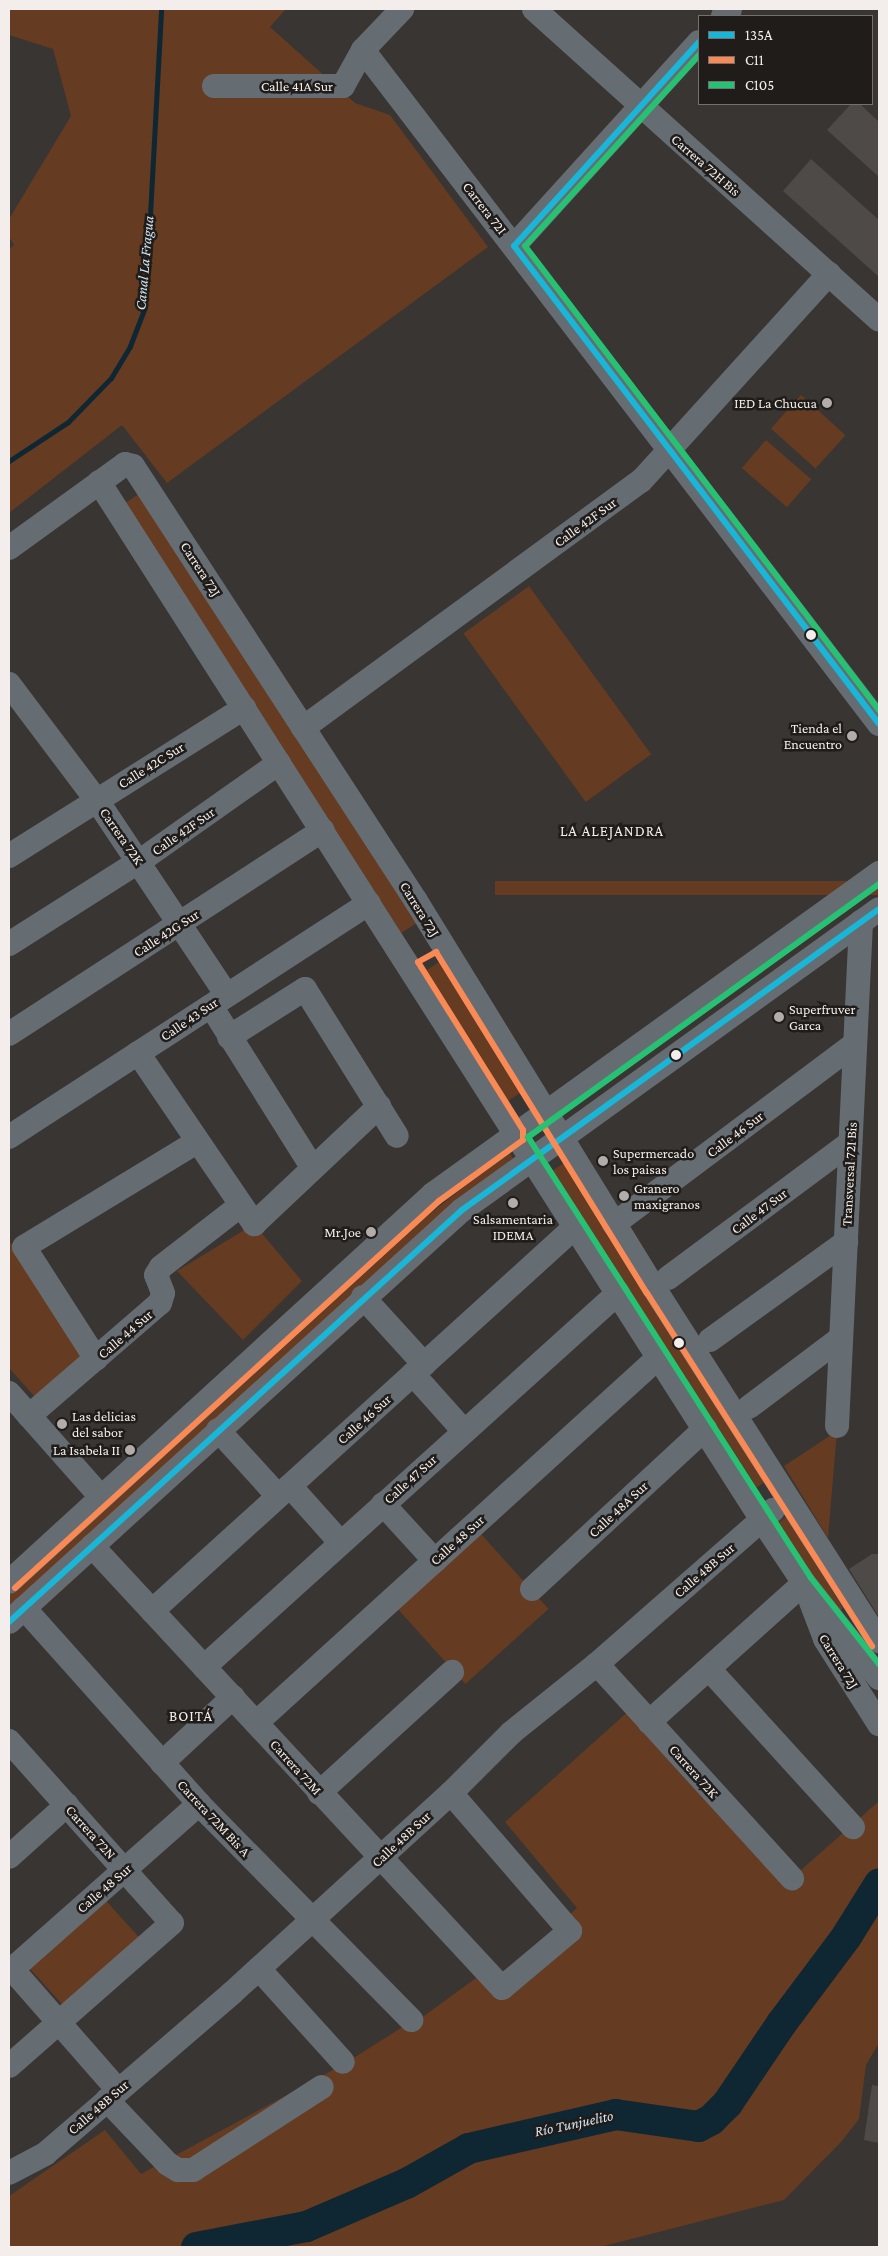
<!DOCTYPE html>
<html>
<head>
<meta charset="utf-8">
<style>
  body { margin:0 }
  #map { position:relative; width:888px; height:2256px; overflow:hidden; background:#383532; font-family:"Crimson Pro",serif }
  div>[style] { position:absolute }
  .green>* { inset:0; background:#653b21; transform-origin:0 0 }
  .stream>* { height:5px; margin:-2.5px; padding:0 2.5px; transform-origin:2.5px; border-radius:2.5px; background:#0f2633 }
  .river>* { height:31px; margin:-15.5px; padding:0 15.5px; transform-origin:15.5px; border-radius:15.5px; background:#0f2633 }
  .building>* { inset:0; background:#4d4a48 }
  .minor>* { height:24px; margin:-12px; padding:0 12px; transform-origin:12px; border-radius:12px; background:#656d73 }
  .bus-1>* { height:6px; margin:-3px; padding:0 3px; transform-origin:3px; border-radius:3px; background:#1ab6d8 }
  .bus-2>* { height:6px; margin:-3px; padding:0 3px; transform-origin:3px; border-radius:3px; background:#f98a56 }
  .bus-3>* { height:6px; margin:-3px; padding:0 3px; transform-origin:3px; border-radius:3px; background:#26c172 }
  .dots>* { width:14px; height:14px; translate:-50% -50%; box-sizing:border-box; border:2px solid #1f1c1a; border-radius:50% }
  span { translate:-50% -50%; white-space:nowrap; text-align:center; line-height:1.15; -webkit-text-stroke:5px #1f1c1a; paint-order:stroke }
  .street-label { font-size:14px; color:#f3eeec }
  .poi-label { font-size:14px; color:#f3eeec }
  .right { translate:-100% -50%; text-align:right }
  .left { translate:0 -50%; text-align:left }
  .water-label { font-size:15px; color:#d2e5f2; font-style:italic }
  .neighbourhood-label { font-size:15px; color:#f3eeec; letter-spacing:1px }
  .frame { position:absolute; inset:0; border:10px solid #f3eeec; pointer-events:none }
  .legend { position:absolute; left:698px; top:15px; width:175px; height:90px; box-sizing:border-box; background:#1f1c1a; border:1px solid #74706e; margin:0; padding:6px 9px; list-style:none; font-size:15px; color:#f3eeec }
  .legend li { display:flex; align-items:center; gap:10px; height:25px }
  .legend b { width:25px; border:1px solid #74706e }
</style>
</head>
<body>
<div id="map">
  <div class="green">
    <div style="clip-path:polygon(9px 9px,286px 9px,270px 27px,355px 103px,390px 115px,488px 247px,167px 483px,122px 425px,9px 513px,9px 249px,14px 245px,9px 237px,9px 219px,71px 116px,53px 49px,9px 35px)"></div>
    <div style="left:801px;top:395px;width:60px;height:45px;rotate:42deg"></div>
    <div style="left:766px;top:440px;width:60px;height:37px;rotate:41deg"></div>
    <div style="left:139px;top:494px;width:511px;height:19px;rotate:57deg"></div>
    <div style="left:529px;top:586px;width:208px;height:81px;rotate:54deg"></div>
    <div style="left:879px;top:881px;width:14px;height:384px;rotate:90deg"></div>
    <div style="left:439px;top:962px;width:154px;height:19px;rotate:57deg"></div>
    <div style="clip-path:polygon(509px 1151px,513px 1158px,380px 1270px,9px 1607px,9px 1593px,422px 1220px)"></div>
    <div style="left:564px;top:1163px;width:377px;height:15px;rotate:57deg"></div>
    <div style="clip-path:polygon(254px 1224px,302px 1281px,243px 1340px,177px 1271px)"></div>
    <div style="clip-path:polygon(9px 1240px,83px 1354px,35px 1397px,9px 1368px)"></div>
    <div style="clip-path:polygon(837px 1431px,828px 1538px,784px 1466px)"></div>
    <div style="clip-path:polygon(787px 1516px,843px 1608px,839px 1613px,773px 1527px)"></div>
    <div style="left:481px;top:1534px;width:101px;height:112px;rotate:48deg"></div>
    <div style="clip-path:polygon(632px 1708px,792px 1878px,879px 1801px,879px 2043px,866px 2065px,859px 2119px,841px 2142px,784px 2200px,600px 2247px,9px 2247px,9px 2196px,105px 2130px,141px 2174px,344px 2064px,404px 2026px,406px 2029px,476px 1978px,488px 1987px,577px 1908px,505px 1822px)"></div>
    <div style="left:100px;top:1894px;width:62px;height:102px;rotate:48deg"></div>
  </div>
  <div class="stream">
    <div style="left:9px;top:461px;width:71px;rotate:-33.5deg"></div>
    <div style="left:68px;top:422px;width:62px;rotate:-45.7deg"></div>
    <div style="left:111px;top:378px;width:37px;rotate:-59deg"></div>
    <div style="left:130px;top:346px;width:42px;rotate:-69deg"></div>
    <div style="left:145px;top:307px;width:298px;rotate:-86.9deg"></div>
  </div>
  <div class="river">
    <div style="left:196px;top:2247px;width:112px;rotate:-10.8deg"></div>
    <div style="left:306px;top:2226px;width:109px;rotate:-23.3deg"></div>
    <div style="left:406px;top:2183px;width:71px;rotate:-29.4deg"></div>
    <div style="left:468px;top:2148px;width:151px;rotate:-13deg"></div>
    <div style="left:615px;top:2114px;width:84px;rotate:8.2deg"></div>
    <div style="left:698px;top:2126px;width:15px;rotate:-28deg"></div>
    <div style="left:711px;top:2119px;width:23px;rotate:-45deg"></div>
    <div style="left:727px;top:2103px;width:97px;rotate:-56deg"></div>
    <div style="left:781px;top:2023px;width:109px;rotate:-53.2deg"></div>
    <div style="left:846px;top:1936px;width:62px;rotate:-58.1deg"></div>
  </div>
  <div class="building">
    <div style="clip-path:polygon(851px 104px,860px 104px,879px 122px,879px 177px,827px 130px)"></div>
    <div style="clip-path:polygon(811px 159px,879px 220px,879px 277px,783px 191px)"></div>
    <div style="clip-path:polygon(872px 1554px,879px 1554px,879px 1617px,849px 1569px)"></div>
    <div style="clip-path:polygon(872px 2085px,879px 2086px,879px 2143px,864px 2140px)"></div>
  </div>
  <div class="minor">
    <div style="left:534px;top:9px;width:464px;rotate:42deg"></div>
    <div style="left:723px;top:16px;width:10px;rotate:-45deg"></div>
    <div style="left:363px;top:50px;width:849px;rotate:52.56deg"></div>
    <div style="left:214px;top:86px;width:129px"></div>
    <div style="left:343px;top:86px;width:41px;rotate:-60.9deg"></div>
    <div style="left:363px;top:50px;width:57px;rotate:-46.4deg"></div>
    <div style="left:514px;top:246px;width:275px;rotate:-47.8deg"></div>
    <div style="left:99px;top:482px;width:1232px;rotate:57.43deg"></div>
    <div style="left:762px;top:1520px;width:76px;rotate:56.3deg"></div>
    <div style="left:804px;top:1583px;width:121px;rotate:51.7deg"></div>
    <div style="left:9px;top:548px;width:143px;rotate:-35.9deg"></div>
    <div style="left:125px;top:464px;width:8px;rotate:14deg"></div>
    <div style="left:133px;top:466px;width:519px;rotate:56.95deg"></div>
    <div style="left:416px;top:901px;width:454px;rotate:58.4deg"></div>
    <div style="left:654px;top:1288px;width:419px;rotate:57.5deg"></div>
    <div style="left:9px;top:684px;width:148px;rotate:53deg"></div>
    <div style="left:98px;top:802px;width:231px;rotate:56.3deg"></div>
    <div style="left:303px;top:728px;width:419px;rotate:-36.2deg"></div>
    <div style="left:641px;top:481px;width:280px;rotate:-47.8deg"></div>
    <div style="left:9px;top:856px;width:278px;rotate:-32.2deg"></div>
    <div style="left:9px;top:944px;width:155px;rotate:-32.4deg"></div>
    <div style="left:140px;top:861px;width:170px;rotate:-35.2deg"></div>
    <div style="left:211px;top:1006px;width:190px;rotate:57.9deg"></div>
    <div style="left:9px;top:1034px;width:374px;rotate:-33deg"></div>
    <div style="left:229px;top:1037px;width:90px;rotate:-32.3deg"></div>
    <div style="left:305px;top:989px;width:173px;rotate:58deg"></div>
    <div style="left:138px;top:1053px;width:207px;rotate:55.8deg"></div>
    <div style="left:254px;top:1224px;width:172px;rotate:-43.3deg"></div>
    <div style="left:9px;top:1137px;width:429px;rotate:-33deg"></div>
    <div style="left:614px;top:1224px;width:301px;rotate:-36.8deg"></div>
    <div style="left:668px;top:1278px;width:227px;rotate:-36.6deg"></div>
    <div style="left:363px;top:1297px;width:91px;rotate:47.7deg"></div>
    <div style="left:710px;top:1340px;width:168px;rotate:-35.8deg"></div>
    <div style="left:96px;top:1359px;width:133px;rotate:-122.7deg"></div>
    <div style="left:24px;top:1247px;width:202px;rotate:-31.3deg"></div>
    <div style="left:413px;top:1374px;width:76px;rotate:48.2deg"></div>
    <div style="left:9px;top:1393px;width:139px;rotate:48.5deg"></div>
    <div style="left:749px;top:1407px;width:115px;rotate:-36.9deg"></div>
    <div style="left:29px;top:1416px;width:173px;rotate:-40.8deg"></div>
    <div style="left:160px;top:1303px;width:10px;rotate:-73deg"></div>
    <div style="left:163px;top:1293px;width:19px;rotate:-111deg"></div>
    <div style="left:156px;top:1275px;width:9px;rotate:-58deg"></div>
    <div style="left:161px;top:1267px;width:100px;rotate:-37.7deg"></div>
    <div style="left:837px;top:1426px;width:505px;rotate:-87.27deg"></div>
    <div style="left:218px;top:1430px;width:89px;rotate:47.7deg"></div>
    <div style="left:290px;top:1486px;width:76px;rotate:48.2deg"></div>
    <div style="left:383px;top:1504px;width:77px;rotate:47.6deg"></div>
    <div style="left:92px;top:1546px;width:603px;rotate:47.15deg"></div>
    <div style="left:502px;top:1988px;width:89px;rotate:-40deg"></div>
    <div style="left:570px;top:1931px;width:182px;rotate:-130.8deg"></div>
    <div style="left:9px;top:1582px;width:575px;rotate:-42.46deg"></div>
    <div style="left:433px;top:1194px;width:550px;rotate:-35.74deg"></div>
    <div style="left:532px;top:1589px;width:236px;rotate:-42.8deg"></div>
    <div style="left:811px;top:1602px;width:40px;rotate:69deg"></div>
    <div style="left:825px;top:1639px;width:101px;rotate:57.6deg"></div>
    <div style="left:24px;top:1608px;width:263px;rotate:48.2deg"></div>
    <div style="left:199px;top:1804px;width:303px;rotate:45.5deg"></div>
    <div style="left:152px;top:1611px;width:571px;rotate:-42.23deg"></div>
    <div style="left:9px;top:1622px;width:612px;rotate:-42.29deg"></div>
    <div style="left:462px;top:1210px;width:514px;rotate:-35.82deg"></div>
    <div style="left:597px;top:1664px;width:290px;rotate:47.7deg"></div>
    <div style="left:204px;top:1667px;width:558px;rotate:-42.09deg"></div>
    <div style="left:709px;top:1669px;width:214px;rotate:47.7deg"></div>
    <div style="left:649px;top:1722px;width:208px;rotate:-41.9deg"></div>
    <div style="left:256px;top:1723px;width:544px;rotate:-42.25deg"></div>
    <div style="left:9px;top:1741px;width:244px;rotate:48.2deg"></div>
    <div style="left:172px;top:1923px;width:217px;rotate:138.7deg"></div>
    <div style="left:162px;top:1763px;width:97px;rotate:-42.9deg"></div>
    <div style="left:319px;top:1793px;width:180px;rotate:-42.3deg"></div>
    <div style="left:9px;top:1857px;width:78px;rotate:-41.9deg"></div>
    <div style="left:12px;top:1969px;width:161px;rotate:48.8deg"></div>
    <div style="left:259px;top:1969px;width:125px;rotate:47.9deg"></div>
    <div style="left:9px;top:1972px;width:254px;rotate:-41.5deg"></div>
    <div style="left:107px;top:2100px;width:88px;rotate:46.4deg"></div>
    <div style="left:168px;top:2164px;width:12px;rotate:31deg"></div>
    <div style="left:178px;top:2170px;width:15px"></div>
    <div style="left:193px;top:2170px;width:153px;rotate:-32.8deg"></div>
    <div style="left:9px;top:2173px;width:41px;rotate:-27.8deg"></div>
    <div style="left:45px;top:2154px;width:247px;rotate:-40.7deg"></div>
    <div style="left:232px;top:1993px;width:297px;rotate:-42.4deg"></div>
    <div style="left:451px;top:1793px;width:85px;rotate:-45deg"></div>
    <div style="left:511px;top:1733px;width:110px;rotate:-38.7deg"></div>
    <div style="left:597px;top:1664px;width:234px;rotate:-41.2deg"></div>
  </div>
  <div class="bus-1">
    <div style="left:699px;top:42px;width:275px;rotate:132.2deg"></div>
    <div style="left:514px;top:246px;width:601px;rotate:52.63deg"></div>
    <div style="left:9px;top:1622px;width:612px;rotate:-42.29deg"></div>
    <div style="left:462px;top:1210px;width:514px;rotate:-35.82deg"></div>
  </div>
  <div class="bus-2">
    <div style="left:15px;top:1588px;width:574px;rotate:-42.39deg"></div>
    <div style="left:439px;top:1201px;width:104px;rotate:-36deg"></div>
    <div style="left:523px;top:1140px;width:10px;rotate:-90deg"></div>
    <div style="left:523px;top:1130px;width:198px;rotate:-122deg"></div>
    <div style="left:418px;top:962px;width:21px;rotate:-29deg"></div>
    <div style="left:436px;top:952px;width:401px;rotate:58.3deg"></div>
    <div style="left:647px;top:1293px;width:419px;rotate:57.5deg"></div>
  </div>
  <div class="bus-3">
    <div style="left:699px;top:55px;width:258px;rotate:132.3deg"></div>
    <div style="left:525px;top:246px;width:584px;rotate:52.66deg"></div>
    <div style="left:879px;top:884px;width:433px;rotate:144.2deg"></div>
    <div style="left:528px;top:1137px;width:524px;rotate:57.31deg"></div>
    <div style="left:811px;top:1578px;width:110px;rotate:51.7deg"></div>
  </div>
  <div class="dots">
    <div style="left:827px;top:403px;background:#b2adab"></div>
    <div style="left:811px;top:635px;background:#f3eeec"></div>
    <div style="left:852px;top:736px;background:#b2adab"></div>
    <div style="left:779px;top:1017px;background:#b2adab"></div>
    <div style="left:676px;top:1055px;background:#f3eeec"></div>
    <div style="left:603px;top:1161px;background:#b2adab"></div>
    <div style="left:624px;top:1196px;background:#b2adab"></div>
    <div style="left:513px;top:1203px;background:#b2adab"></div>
    <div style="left:371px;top:1232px;background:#b2adab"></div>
    <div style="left:679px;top:1343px;background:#f3eeec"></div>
    <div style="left:62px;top:1424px;background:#b2adab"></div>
    <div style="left:130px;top:1450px;background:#b2adab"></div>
  </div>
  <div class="street-label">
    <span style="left:297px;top:86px">Calle 41A Sur</span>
    <span style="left:706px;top:165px;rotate:41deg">Carrera 72H Bis</span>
    <span style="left:485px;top:208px;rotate:52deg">Carrera 72I</span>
    <span style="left:585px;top:522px;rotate:-36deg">Calle 42F Sur</span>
    <span style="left:201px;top:569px;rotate:57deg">Carrera 72J</span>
    <span style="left:151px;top:765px;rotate:-32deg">Calle 42C Sur</span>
    <span style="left:183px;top:831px;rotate:-35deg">Calle 42F Sur</span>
    <span style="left:122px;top:836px;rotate:55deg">Carrera 72K</span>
    <span style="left:420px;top:909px;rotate:58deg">Carrera 72J</span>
    <span style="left:166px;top:933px;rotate:-33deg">Calle 42G Sur</span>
    <span style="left:189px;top:1019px;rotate:-34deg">Calle 43 Sur</span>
    <span style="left:735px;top:1134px;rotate:-37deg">Calle 46 Sur</span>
    <span style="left:849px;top:1174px;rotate:-87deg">Transversal 72I Bis</span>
    <span style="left:759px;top:1211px;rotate:-37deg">Calle 47 Sur</span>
    <span style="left:125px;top:1334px;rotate:-41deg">Calle 44 Sur</span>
    <span style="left:364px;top:1419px;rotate:-42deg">Calle 46 Sur</span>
    <span style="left:410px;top:1479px;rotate:-42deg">Calle 47 Sur</span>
    <span style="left:618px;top:1509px;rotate:-43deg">Calle 48A Sur</span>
    <span style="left:457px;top:1540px;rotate:-42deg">Calle 48 Sur</span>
    <span style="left:704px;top:1570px;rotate:-41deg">Calle 48B Sur</span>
    <span style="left:839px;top:1661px;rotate:58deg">Carrera 72J</span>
    <span style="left:296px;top:1767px;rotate:48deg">Carrera 72M</span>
    <span style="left:694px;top:1771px;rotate:48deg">Carrera 72K</span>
    <span style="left:214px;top:1818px;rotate:47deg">Carrera 72M Bis A</span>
    <span style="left:91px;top:1832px;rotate:48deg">Carrera 72N</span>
    <span style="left:401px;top:1839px;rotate:-43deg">Calle 48B Sur</span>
    <span style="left:104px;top:1888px;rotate:-41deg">Calle 48 Sur</span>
    <span style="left:98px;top:2107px;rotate:-41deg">Calle 48B Sur</span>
  </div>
  <div class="poi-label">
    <span class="right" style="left:817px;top:403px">IED La Chucua</span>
    <span class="right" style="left:842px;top:736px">Tienda el<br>Encuentro</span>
    <span class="left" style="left:789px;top:1017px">Superfruver<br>Garca</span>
    <span class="left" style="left:613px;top:1161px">Supermercado<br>los paisas</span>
    <span class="left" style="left:634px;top:1196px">Granero<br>maxigranos</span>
    <span style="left:513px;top:1227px">Salsamentaria<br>IDEMA</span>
    <span class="right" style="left:361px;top:1232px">Mr.Joe</span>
    <span class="left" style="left:72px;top:1424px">Las delicias<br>del sabor</span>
    <span class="right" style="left:120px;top:1450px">La Isabela II</span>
  </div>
  <div class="water-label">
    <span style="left:145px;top:263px;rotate:-85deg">Canal La Fragua</span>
    <span style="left:574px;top:2124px;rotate:-12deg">Río Tunjuelito</span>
  </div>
  <div class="neighbourhood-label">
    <span style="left:612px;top:832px">LA ALEJANDRA</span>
    <span style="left:191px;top:1717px">BOITÁ</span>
  </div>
  <div class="frame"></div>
  <ul class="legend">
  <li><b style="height:6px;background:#1ab6d8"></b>135A</li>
  <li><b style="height:6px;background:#f98a56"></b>C11</li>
  <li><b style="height:6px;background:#26c172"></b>C105</li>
  </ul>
</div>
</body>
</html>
